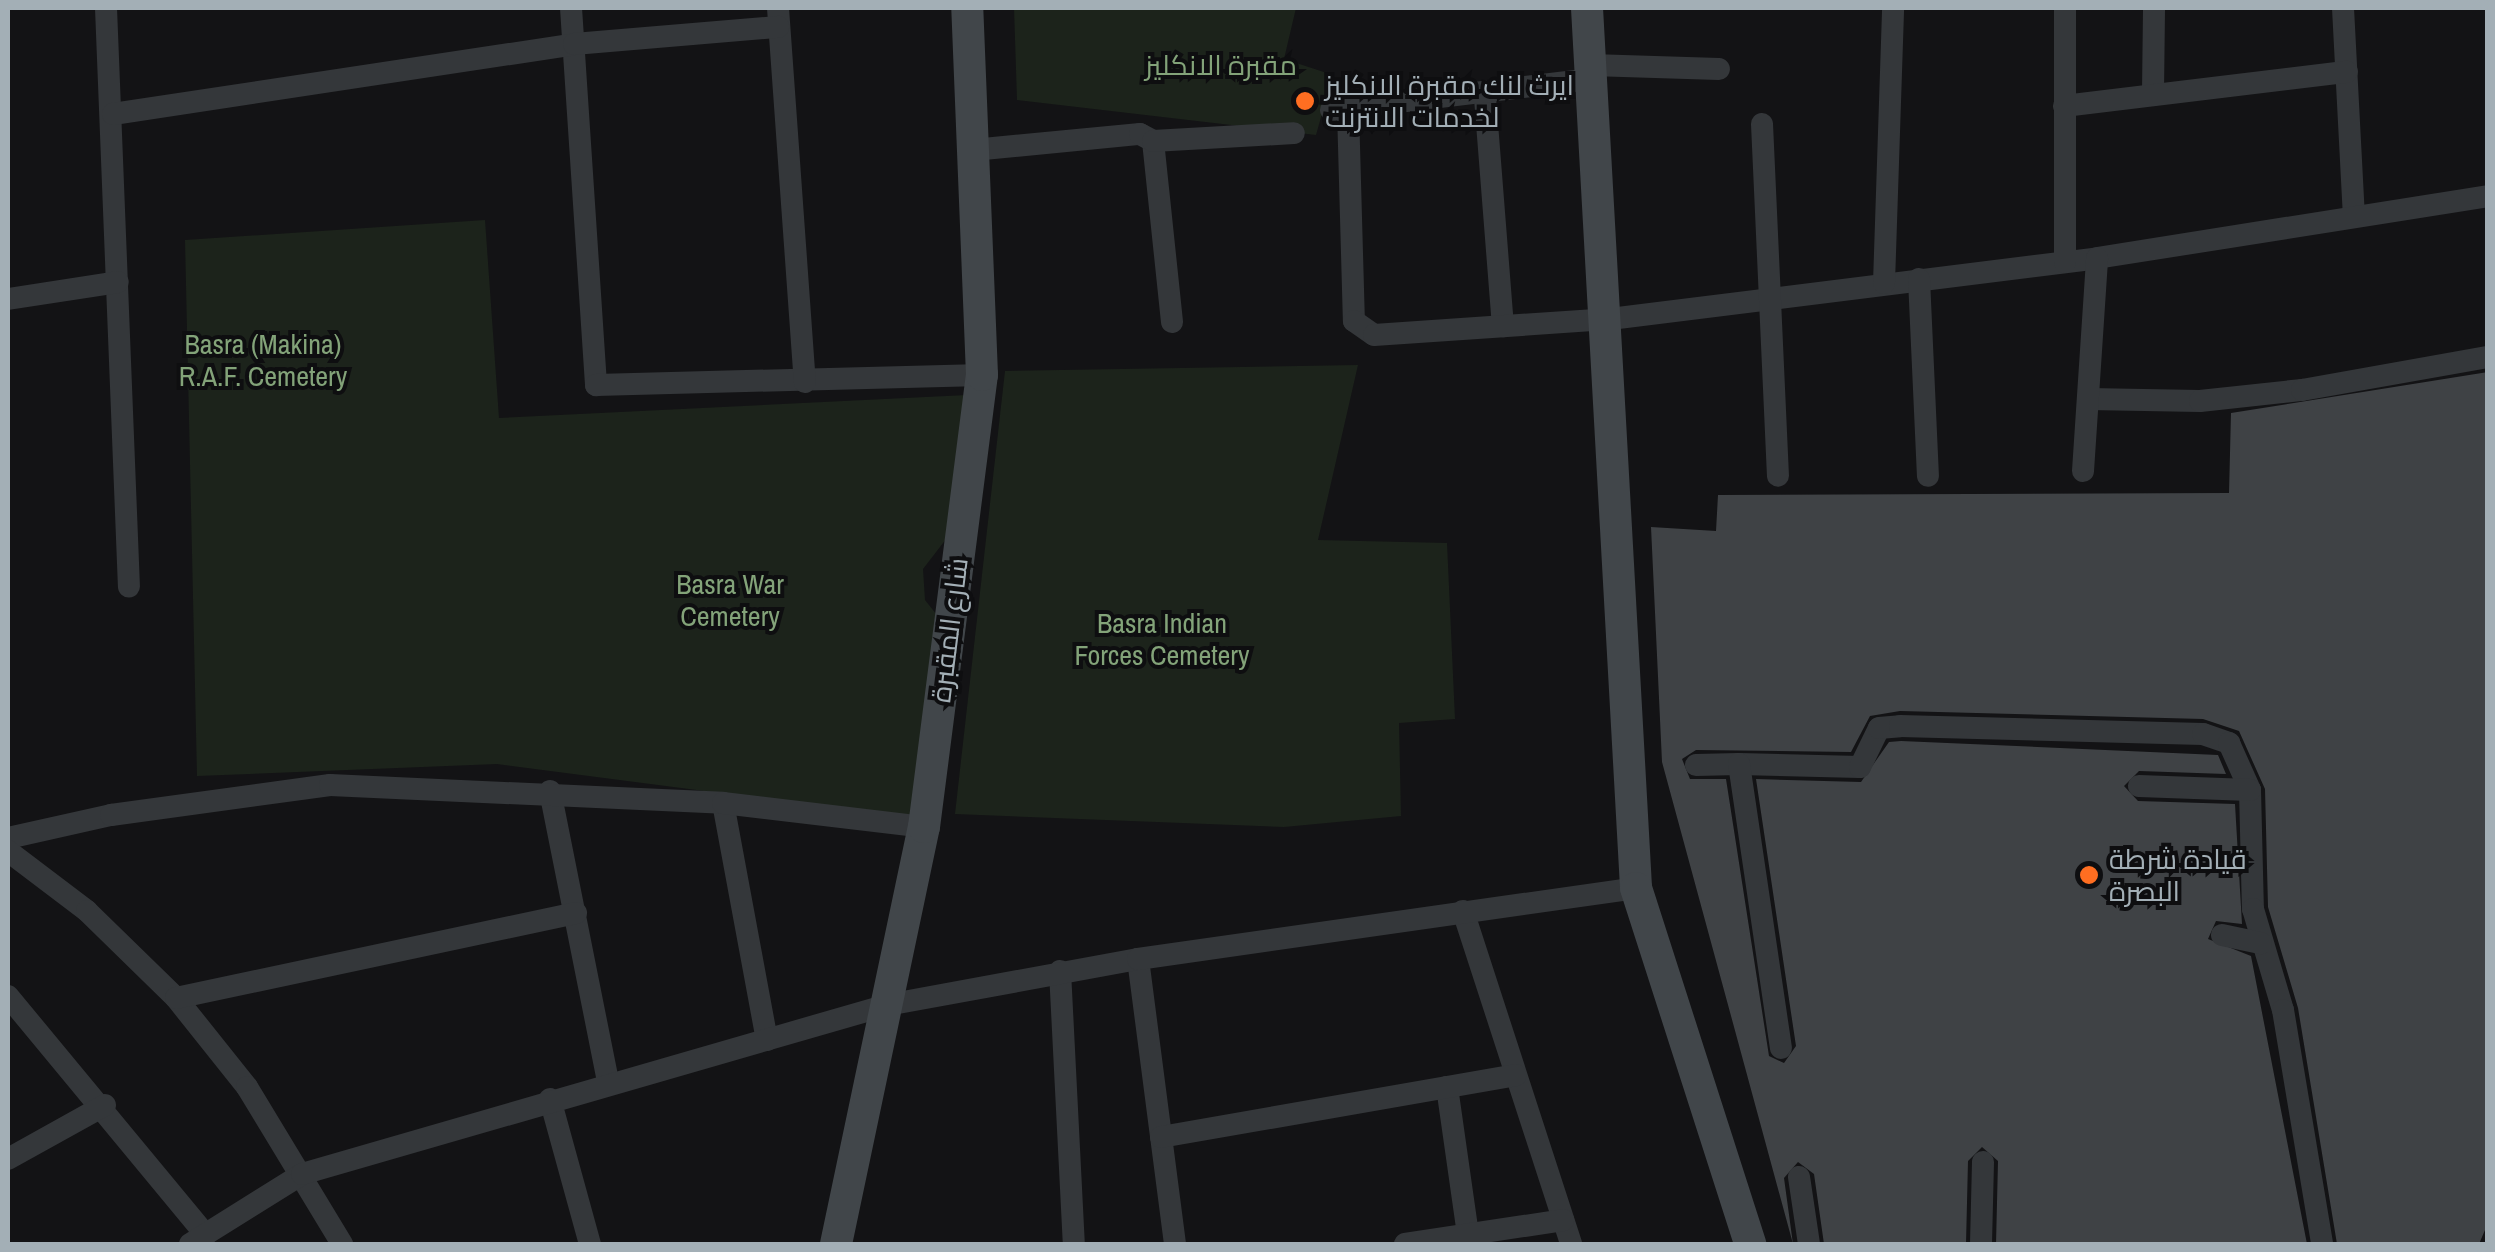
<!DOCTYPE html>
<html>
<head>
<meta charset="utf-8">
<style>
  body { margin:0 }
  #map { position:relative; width:2495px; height:1252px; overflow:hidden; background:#131315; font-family:"Archivo Narrow",Cairo,sans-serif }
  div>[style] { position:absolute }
  .green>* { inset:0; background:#1c231b }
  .building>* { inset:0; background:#3f4245 }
  .street>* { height:22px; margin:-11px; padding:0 11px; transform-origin:11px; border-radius:11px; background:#34373a }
  .secondary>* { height:32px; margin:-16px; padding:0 16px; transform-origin:16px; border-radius:16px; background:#41464a }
  .dots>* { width:28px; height:28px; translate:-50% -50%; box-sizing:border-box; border:5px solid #0e0e10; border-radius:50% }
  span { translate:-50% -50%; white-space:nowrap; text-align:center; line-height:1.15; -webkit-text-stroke:8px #0e0e10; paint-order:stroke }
  .park-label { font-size:28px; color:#83a379 }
  .poi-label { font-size:28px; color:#a3afb6 }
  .left { translate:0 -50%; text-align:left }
  .street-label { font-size:28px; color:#a3afb6 }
  .frame { position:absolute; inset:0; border:10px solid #a3afb6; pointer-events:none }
</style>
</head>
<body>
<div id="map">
  <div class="green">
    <div style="clip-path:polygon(1296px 8px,1284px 59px,1333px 75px,1316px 135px,1017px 100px,1014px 8px)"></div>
    <div style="clip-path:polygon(485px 220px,499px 418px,967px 395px,950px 534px,923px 569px,925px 600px,941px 620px,912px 818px,497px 764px,197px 776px,185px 240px)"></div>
    <div style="clip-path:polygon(1358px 365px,1318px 540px,1447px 543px,1455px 719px,1399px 723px,1401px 816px,1284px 827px,955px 814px,1005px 371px)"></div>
  </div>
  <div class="building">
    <div style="clip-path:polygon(2488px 372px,2488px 1223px,2479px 1244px,2337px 1244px,2298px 1008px,2268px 907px,2265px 789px,2239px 731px,2203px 719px,1900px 711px,1870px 716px,1851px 752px,1696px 750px,1682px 759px,1690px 779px,1726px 779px,1769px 1056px,1784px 1063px,1796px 1046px,1756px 779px,1861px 782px,1889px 742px,1901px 741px,2218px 755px,2226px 774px,2139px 771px,2124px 786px,2138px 801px,2235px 804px,2242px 924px,2216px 921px,2208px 939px,2251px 956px,2307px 1244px,1996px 1244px,1998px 1161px,1982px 1147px,1968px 1161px,1966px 1244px,1824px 1244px,1814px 1174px,1798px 1162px,1784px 1178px,1793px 1244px,1662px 762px,1651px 527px,1716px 531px,1718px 495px,2229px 493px,2231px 413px)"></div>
  </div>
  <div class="street">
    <div style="left:106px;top:8px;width:579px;rotate:87.73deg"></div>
    <div style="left:571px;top:8px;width:378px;rotate:86.2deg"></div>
    <div style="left:596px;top:385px;width:386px;rotate:-1.5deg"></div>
    <div style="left:778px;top:8px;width:375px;rotate:85.9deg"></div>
    <div style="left:2343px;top:8px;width:209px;rotate:87deg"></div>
    <div style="left:1591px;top:65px;width:128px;rotate:1.8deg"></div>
    <div style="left:2153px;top:92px;width:84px;rotate:-89.3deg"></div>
    <div style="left:1485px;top:98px;width:229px;rotate:85.5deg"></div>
    <div style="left:2064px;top:106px;width:285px;rotate:-6.9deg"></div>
    <div style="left:1331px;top:110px;width:263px;rotate:-6.8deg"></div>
    <div style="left:1348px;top:110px;width:211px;rotate:88.4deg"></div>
    <div style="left:1354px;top:321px;width:24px;rotate:35deg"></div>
    <div style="left:1374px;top:335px;width:237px;rotate:-3.9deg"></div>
    <div style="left:1610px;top:319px;width:491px;rotate:-7.1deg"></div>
    <div style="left:2097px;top:258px;width:396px;rotate:-9deg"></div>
    <div style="left:113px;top:114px;width:466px;rotate:-8.6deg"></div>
    <div style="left:574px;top:44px;width:205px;rotate:-4.8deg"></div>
    <div style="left:1762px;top:124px;width:352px;rotate:87.4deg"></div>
    <div style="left:1153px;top:141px;width:182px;rotate:84deg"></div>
    <div style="left:973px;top:150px;width:168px;rotate:-5.5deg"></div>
    <div style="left:1140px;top:134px;width:15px;rotate:28deg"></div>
    <div style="left:1153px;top:141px;width:141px;rotate:-3.2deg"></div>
    <div style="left:2065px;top:262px;width:254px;rotate:-90deg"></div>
    <div style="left:1919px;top:279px;width:197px;rotate:87.4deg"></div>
    <div style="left:1884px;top:283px;width:275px;rotate:-88.1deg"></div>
    <div style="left:8px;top:299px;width:111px;rotate:-8.8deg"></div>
    <div style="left:2088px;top:399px;width:112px;rotate:1deg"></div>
    <div style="left:2200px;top:401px;width:103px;rotate:-6.2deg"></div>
    <div style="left:2302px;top:390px;width:189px;rotate:-10.1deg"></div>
    <div style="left:2083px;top:471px;width:213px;rotate:-86.2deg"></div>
    <div style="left:1739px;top:764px;width:121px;rotate:1.4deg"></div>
    <div style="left:1860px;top:767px;width:43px;rotate:-64deg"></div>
    <div style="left:1879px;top:728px;width:21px;rotate:-5deg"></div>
    <div style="left:1900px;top:726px;width:303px;rotate:1.5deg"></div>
    <div style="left:2203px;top:734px;width:28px;rotate:19deg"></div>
    <div style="left:2229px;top:743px;width:51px;rotate:65.9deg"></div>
    <div style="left:2250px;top:790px;width:119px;rotate:88.6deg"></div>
    <div style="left:2253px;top:909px;width:105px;rotate:73.5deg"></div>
    <div style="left:2283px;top:1010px;width:237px;rotate:80.5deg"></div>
    <div style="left:1696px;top:765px;width:43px;rotate:-1.3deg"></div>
    <div style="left:1739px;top:764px;width:287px;rotate:81.6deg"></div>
    <div style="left:2139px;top:786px;width:111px;rotate:2.1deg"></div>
    <div style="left:550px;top:791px;width:297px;rotate:78.7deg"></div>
    <div style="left:723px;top:803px;width:241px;rotate:79.5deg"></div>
    <div style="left:8px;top:838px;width:106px;rotate:-12.6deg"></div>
    <div style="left:111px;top:815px;width:221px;rotate:-7.8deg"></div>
    <div style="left:330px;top:785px;width:393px;rotate:2.6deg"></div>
    <div style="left:723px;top:803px;width:202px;rotate:6.8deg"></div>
    <div style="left:8px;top:851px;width:99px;rotate:37.2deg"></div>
    <div style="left:87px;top:911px;width:124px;rotate:44.3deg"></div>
    <div style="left:176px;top:998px;width:114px;rotate:51.4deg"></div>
    <div style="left:247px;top:1087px;width:184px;rotate:58.8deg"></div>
    <div style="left:1463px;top:911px;width:350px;rotate:72deg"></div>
    <div style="left:2222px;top:935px;width:40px;rotate:12deg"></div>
    <div style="left:1138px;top:959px;width:287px;rotate:82.6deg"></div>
    <div style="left:1060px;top:971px;width:273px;rotate:87.1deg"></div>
    <div style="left:8px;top:996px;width:310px;rotate:50.4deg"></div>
    <div style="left:176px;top:998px;width:409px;rotate:-12deg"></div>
    <div style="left:1447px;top:1087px;width:149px;rotate:81.9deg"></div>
    <div style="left:550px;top:1099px;width:150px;rotate:74.6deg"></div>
    <div style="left:1161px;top:1137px;width:360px;rotate:-9.9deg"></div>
    <div style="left:8px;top:1159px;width:111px;rotate:-29.1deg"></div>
    <div style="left:1799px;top:1177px;width:68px;rotate:81.5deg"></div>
    <div style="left:190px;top:1244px;width:132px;rotate:-32deg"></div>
    <div style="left:302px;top:1174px;width:609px;rotate:-16.11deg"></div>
    <div style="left:887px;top:1005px;width:255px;rotate:-10.4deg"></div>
    <div style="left:1138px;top:959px;width:503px;rotate:-8.11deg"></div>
    <div style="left:1405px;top:1244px;width:160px;rotate:-8.6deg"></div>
    <div style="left:1981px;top:1244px;width:82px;rotate:-88.6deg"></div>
  </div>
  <div class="secondary">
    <div style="left:1587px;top:8px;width:881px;rotate:86.81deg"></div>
    <div style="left:1636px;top:888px;width:374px;rotate:72.2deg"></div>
    <div style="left:836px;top:1244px;width:426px;rotate:-78.1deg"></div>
    <div style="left:924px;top:827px;width:456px;rotate:-82.7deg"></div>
    <div style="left:982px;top:375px;width:367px;rotate:-92.3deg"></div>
  </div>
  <div class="dots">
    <div style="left:1305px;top:101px;background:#ff6e21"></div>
    <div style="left:2089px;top:875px;background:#ff6e21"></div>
  </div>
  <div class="park-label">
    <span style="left:1221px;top:65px">مقبرة الانكليز</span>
    <span style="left:263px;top:360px">Basra (Makina)<br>R.A.F. Cemetery</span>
    <span style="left:730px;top:600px">Basra War<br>Cemetery</span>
    <span style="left:1162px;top:639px">Basra Indian<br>Forces Cemetery</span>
  </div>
  <div class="poi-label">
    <span class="left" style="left:1325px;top:101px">ايرث لنك مقبرة الانكليز<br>لخدمات الانترنت</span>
    <span class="left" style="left:2109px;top:875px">قيادة شرطة<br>البصرة</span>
  </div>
  <div class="street-label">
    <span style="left:949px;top:630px;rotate:-83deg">شارع المقبرة</span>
  </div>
  <div class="frame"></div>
</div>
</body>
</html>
